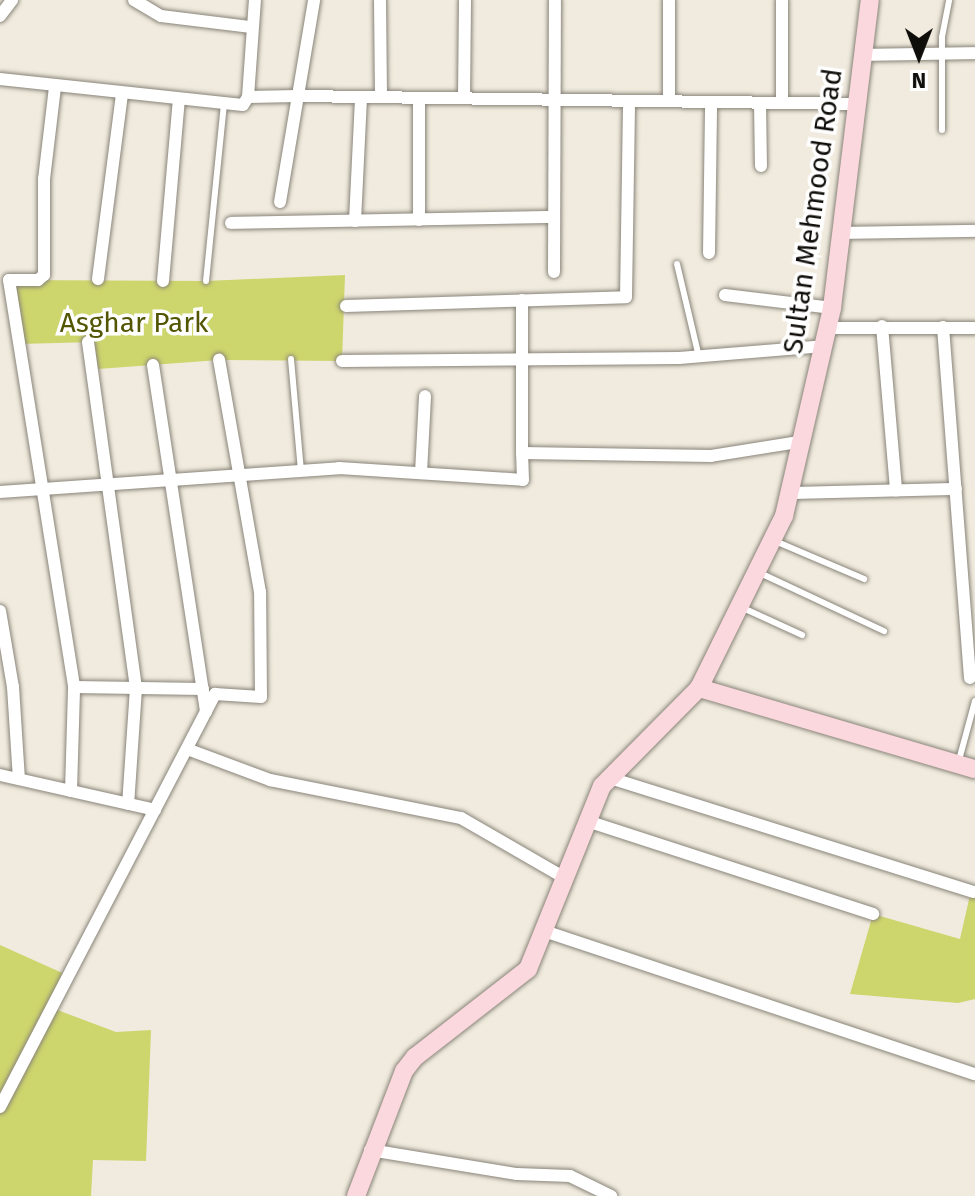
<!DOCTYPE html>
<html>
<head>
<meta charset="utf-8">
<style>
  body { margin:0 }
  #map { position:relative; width:975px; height:1196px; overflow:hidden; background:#f0ebde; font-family:"Fira Sans",sans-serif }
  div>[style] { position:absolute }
  .green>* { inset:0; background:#cdd56d }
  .roads { filter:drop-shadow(0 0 2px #898479) drop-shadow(0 0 2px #898479) }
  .lane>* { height:6px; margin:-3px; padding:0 3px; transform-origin:3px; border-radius:3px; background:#fff }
  .street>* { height:12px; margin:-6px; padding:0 6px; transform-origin:6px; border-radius:6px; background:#fff }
  .secondary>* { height:18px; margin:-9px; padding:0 9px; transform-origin:9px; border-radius:9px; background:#fad8dd }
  span { translate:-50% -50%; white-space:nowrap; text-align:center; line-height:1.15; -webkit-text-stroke:7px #fff; paint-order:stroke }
  .street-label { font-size:28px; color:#0f0d09 }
  .park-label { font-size:28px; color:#525603 }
  .north { position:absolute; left:879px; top:16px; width:80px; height:80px; -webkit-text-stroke:6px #fff; paint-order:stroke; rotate:180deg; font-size:22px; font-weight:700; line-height:32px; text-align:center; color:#0f0d09 }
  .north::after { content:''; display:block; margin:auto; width:28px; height:36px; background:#0f0d09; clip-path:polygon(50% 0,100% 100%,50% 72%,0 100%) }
</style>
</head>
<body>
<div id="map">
  <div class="green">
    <div style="clip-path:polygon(345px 275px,342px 361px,219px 360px,98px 369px,94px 342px,19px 344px,9px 280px,206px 281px)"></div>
    <div style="clip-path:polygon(970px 895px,975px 896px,975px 999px,958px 1003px,850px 994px,873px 914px,960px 939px)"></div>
    <div style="clip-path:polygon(0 945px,69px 976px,52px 1008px,116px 1032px,151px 1030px,146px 1161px,93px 1160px,91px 1196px,0 1196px)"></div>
  </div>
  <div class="roads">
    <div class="lane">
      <div style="left:942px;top:130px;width:93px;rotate:-90deg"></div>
      <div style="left:942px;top:37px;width:38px;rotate:-79deg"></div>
      <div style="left:677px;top:264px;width:96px;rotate:76.7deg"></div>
      <div style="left:206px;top:281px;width:178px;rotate:-84.2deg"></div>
      <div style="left:291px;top:359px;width:112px;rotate:84.9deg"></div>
      <div style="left:775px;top:541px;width:97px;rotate:23.1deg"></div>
      <div style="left:760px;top:573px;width:137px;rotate:25.1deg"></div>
      <div style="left:743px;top:608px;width:65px;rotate:24.6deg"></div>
      <div style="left:959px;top:760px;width:61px;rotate:-74.8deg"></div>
    </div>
    <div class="street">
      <div style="left:134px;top:0;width:31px;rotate:31deg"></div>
      <div style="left:161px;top:16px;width:91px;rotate:7deg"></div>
      <div style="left:380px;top:0;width:97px;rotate:89.4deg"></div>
      <div style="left:782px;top:0;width:103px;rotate:90deg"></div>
      <div style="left:0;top:16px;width:20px;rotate:-53deg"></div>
      <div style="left:864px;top:55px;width:111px;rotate:-1deg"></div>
      <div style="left:0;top:79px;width:244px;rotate:6.1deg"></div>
      <div style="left:243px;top:105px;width:9px;rotate:-58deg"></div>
      <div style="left:248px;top:97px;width:49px;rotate:-1.2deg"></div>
      <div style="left:297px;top:96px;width:561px;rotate:0.82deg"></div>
      <div style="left:55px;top:87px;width:93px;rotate:96.8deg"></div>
      <div style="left:44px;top:179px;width:96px;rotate:90deg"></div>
      <div style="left:44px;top:275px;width:8px;rotate:140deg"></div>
      <div style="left:38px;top:280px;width:29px;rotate:180deg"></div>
      <div style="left:9px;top:280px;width:412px;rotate:80.9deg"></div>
      <div style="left:248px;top:97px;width:97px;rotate:-85.9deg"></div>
      <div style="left:419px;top:98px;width:122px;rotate:90deg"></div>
      <div style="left:464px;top:98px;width:98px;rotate:-89.4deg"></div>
      <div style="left:669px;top:101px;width:101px;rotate:-90deg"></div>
      <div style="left:760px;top:103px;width:63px;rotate:89.1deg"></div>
      <div style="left:280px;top:202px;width:205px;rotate:-80.4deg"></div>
      <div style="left:355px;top:221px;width:124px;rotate:-87.2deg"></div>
      <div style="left:231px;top:223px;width:323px;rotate:-1.1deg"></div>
      <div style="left:844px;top:233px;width:131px;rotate:-0.9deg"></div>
      <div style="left:709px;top:253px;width:151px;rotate:-89.2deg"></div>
      <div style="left:554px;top:272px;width:272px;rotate:-89.8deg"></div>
      <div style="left:98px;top:279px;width:187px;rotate:-82.6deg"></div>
      <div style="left:163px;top:281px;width:183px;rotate:-85deg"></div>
      <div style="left:725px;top:295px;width:108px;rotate:6.9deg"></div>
      <div style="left:346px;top:306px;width:280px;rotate:-1.8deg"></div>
      <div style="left:626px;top:297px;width:196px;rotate:-89.1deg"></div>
      <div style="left:882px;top:326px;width:165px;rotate:85.1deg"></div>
      <div style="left:943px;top:327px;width:352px;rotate:85.6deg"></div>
      <div style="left:828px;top:328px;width:147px"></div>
      <div style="left:88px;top:342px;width:349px;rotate:82.1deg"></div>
      <div style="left:136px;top:688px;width:116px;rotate:93.9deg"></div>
      <div style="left:342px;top:361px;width:337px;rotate:-0.5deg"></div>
      <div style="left:679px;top:358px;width:145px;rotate:-4.7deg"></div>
      <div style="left:153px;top:365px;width:351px;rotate:81.3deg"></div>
      <div style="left:522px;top:453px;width:153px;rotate:-90deg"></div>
      <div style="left:421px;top:473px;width:77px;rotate:-87deg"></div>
      <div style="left:0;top:492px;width:340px;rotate:-4deg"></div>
      <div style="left:339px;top:468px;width:184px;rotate:3.7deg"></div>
      <div style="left:523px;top:480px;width:27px;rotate:-92deg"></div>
      <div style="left:522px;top:453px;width:189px;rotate:0.9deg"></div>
      <div style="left:711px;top:456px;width:88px;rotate:-9.1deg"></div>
      <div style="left:789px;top:493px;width:167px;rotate:-1.4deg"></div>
      <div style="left:0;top:611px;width:77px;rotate:80.3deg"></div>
      <div style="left:13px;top:687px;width:92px;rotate:86.3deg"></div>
      <div style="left:187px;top:749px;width:89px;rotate:20.5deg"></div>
      <div style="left:270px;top:780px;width:195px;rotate:11.3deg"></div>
      <div style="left:461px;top:818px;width:118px;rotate:30deg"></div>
      <div style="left:0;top:775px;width:159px;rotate:12.7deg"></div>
      <div style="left:610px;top:778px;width:381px;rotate:17.4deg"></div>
      <div style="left:71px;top:791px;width:104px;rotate:-88.3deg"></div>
      <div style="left:74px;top:687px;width:129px;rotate:0.9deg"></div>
      <div style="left:587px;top:821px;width:301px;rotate:18deg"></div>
      <div style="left:544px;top:931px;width:454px;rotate:18.4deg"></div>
      <div style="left:0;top:1107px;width:466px;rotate:-62.5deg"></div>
      <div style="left:215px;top:694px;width:46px;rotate:3.7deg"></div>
      <div style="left:261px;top:697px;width:105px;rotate:-90.5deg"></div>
      <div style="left:260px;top:592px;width:236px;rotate:-100deg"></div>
      <div style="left:370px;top:1150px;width:149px;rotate:9.3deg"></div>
      <div style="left:517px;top:1174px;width:53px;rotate:2.2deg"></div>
      <div style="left:570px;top:1176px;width:46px;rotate:26deg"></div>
    </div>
    <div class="secondary">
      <div style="left:699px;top:688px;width:288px;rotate:16.4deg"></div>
      <div style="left:356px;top:1196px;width:134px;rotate:-69deg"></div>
      <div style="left:404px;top:1071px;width:18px;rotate:-52deg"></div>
      <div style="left:415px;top:1057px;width:143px;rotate:-37.9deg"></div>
      <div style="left:528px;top:969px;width:197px;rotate:-68deg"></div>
      <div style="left:602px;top:786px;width:138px;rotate:-45.3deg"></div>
      <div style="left:699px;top:688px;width:192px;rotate:-63.7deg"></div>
      <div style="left:784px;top:516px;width:213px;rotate:-77deg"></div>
      <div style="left:832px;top:308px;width:310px;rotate:-83deg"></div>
    </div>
  </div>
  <div class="street-label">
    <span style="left:813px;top:211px;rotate:-82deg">Sultan Mehmood Road</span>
  </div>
  <div class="park-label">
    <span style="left:134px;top:323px">Asghar Park</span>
  </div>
  <div class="north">N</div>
</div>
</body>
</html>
